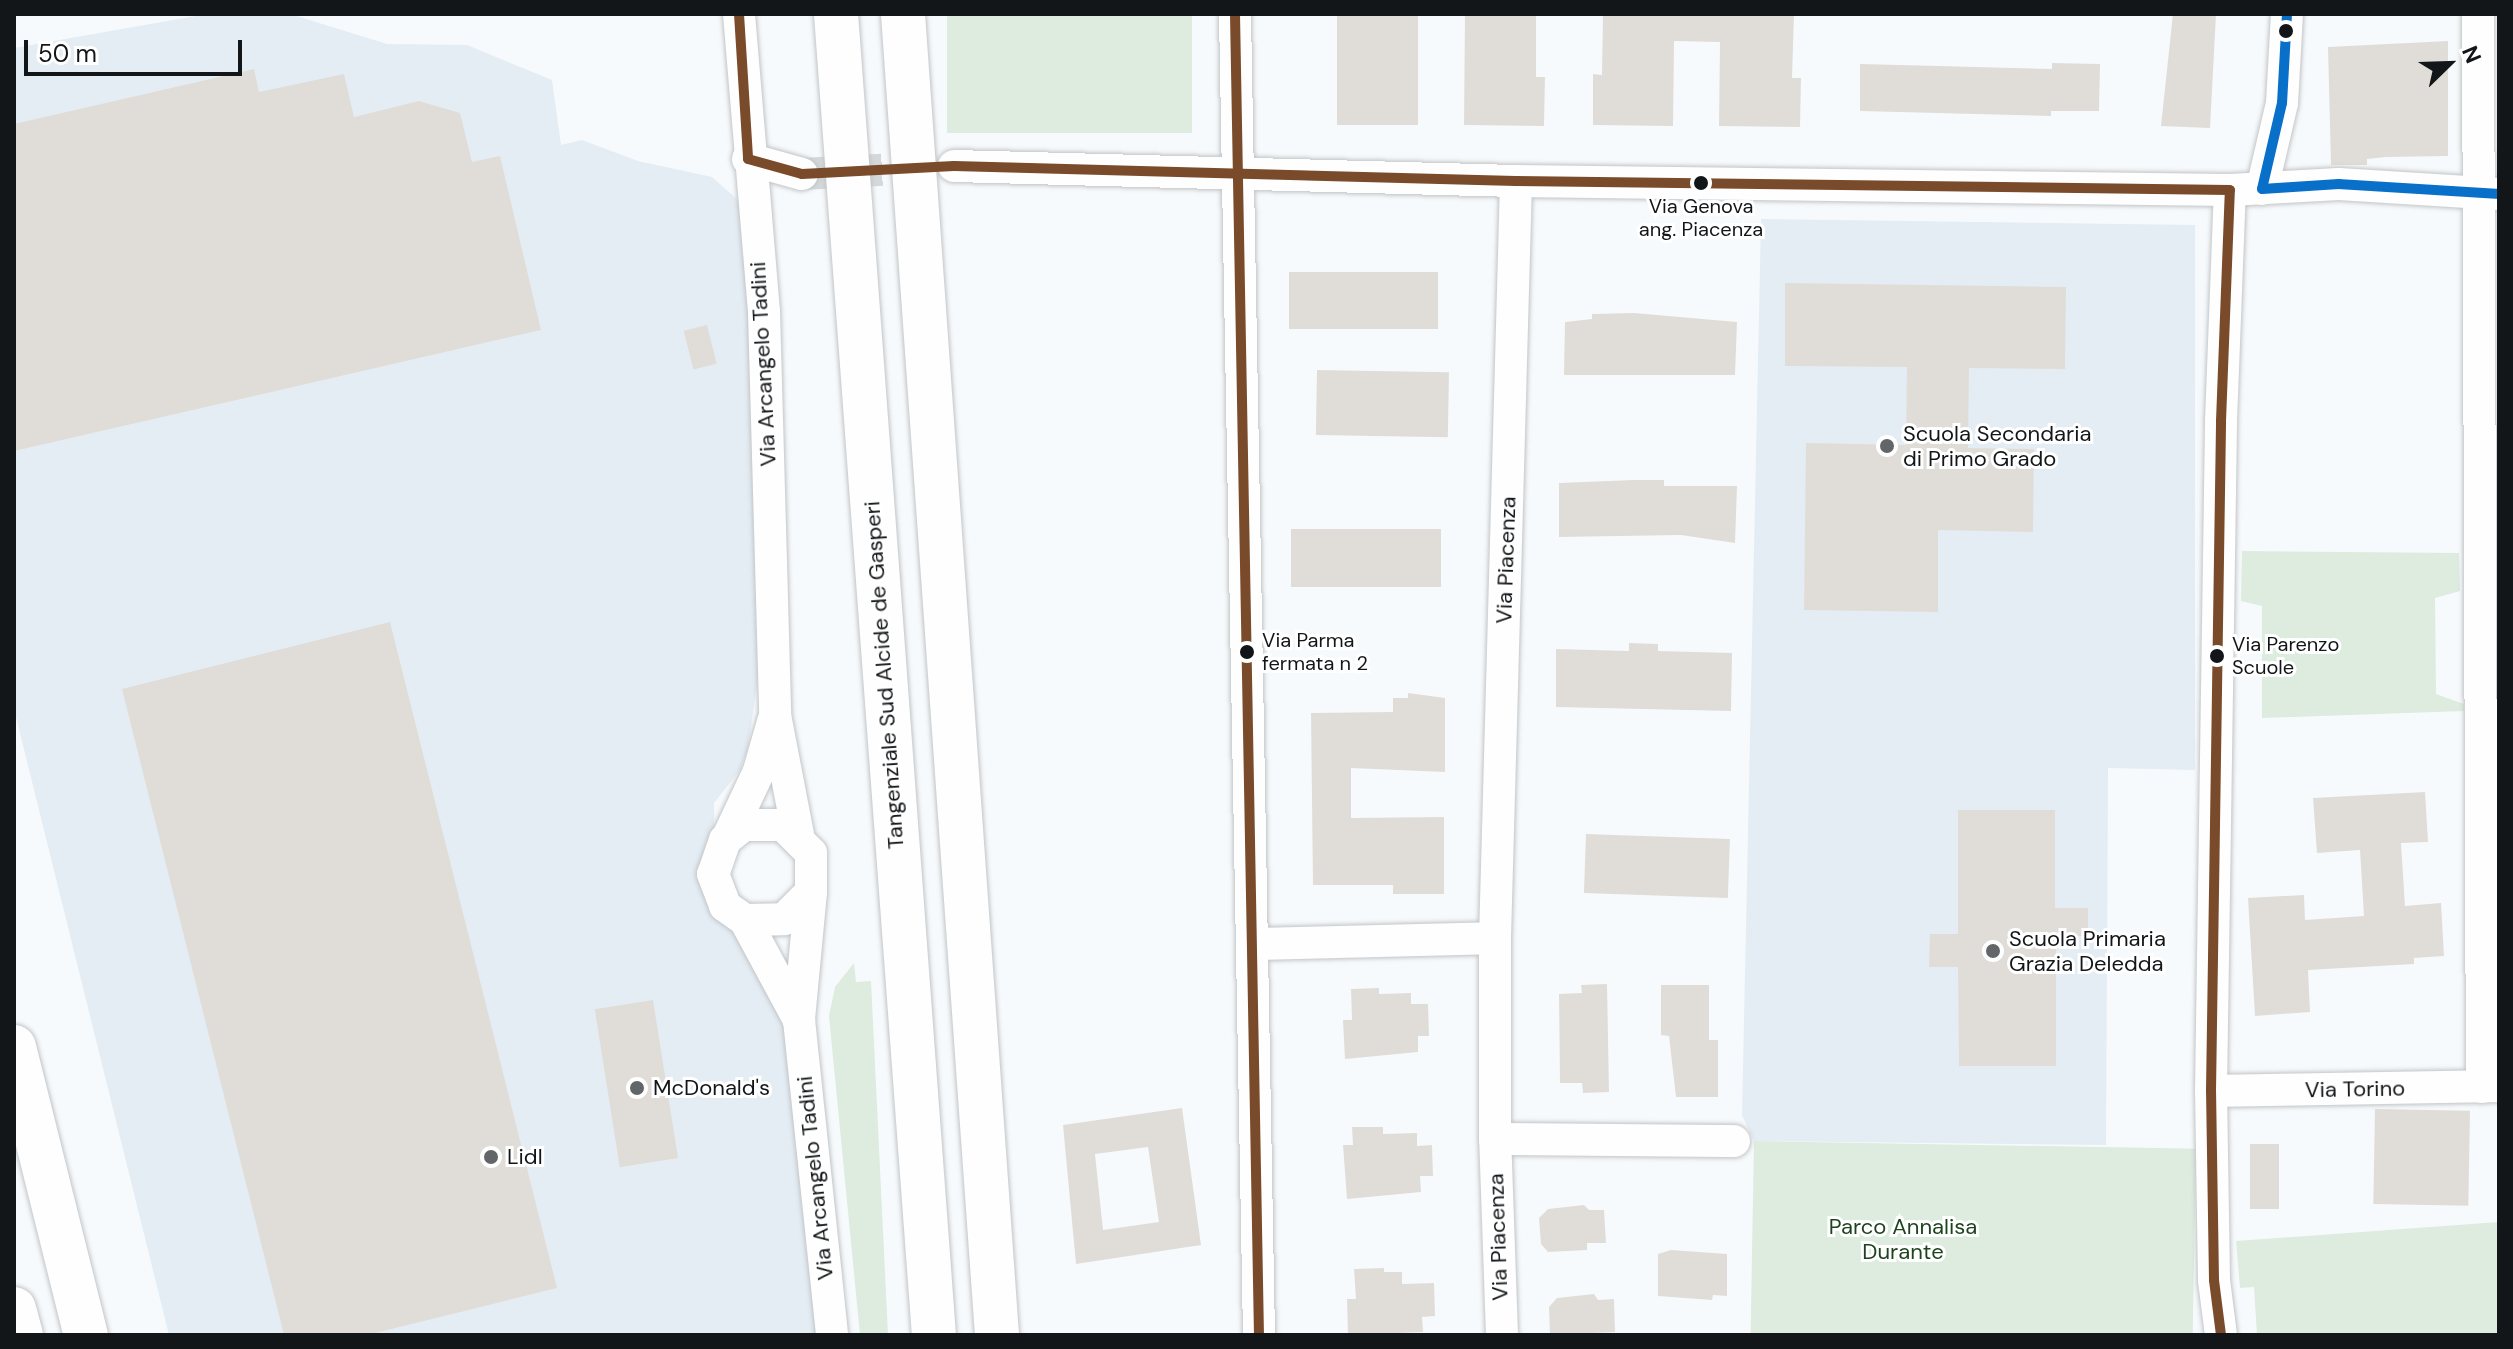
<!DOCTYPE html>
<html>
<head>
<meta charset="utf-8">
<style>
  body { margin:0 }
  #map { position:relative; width:2513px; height:1349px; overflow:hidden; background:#f7fafc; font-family:"DM Sans",sans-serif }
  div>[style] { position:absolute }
  .built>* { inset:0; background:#e4edf4 }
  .green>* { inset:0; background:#ddecde; transform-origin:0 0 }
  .building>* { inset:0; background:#e0ddd8; transform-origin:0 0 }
  .minor-tunnel>* { height:32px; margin-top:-16px; transform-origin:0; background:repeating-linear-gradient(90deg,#d5d8da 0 32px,transparent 0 48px) }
  .roads { filter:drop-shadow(0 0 2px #c2c5c7) drop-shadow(0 0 2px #c2c5c7) }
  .minor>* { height:32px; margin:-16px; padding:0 16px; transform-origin:16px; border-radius:16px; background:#fefeff }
  .highway>* { height:44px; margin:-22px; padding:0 22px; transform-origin:22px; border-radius:22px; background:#fefeff }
  .bus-1>* { height:10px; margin:-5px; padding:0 5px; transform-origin:5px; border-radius:5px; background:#7a4b2a }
  .bus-2>* { height:10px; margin:-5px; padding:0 5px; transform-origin:5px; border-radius:5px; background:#0970ca }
  .dots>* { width:22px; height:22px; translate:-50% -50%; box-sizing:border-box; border:4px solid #fff; border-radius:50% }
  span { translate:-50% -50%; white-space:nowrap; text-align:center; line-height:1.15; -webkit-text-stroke:6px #fff; paint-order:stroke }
  .bus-label { font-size:20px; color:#131618 }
  .left { translate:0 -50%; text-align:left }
  .street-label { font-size:22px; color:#131618 }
  .poi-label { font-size:22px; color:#131618 }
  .park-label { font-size:22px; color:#1e441d }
  .frame { position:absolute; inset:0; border:16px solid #131618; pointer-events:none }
  .north { position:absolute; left:2409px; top:24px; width:80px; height:80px; -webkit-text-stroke:6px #fff; paint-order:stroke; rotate:67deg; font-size:22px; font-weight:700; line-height:32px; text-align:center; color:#131618 }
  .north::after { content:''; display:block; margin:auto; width:28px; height:36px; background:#131618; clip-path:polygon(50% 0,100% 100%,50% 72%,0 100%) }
  .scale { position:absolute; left:24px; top:40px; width:218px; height:36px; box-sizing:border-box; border:4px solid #131618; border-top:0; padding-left:10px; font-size:24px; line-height:28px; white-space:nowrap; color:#131618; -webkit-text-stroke:6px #fff; paint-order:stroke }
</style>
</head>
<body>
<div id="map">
  <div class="built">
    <div style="clip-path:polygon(207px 14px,290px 14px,387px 44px,467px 45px,552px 80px,561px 145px,582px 140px,638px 161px,712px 177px,740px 202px,747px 221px,766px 620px,748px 748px,740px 770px,714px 803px,715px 905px,722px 924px,751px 944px,779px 988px,821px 1335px,169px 1335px,14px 709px,14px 48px)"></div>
    <div style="clip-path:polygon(1761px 219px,2195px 225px,2195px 770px,2108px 768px,2106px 1145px,1754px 1141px,1742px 1115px)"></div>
  </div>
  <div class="green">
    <div style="left:947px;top:14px;width:245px;height:119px"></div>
    <div style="clip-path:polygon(2242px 551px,2459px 553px,2460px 591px,2435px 598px,2436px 694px,2464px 704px,2464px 711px,2262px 718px,2262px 606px,2241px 601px)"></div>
    <div style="clip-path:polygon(854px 963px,856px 982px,871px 981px,888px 1335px,860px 1335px,829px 1016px,835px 987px)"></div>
    <div style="left:1754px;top:1141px;width:442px;height:194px;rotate:1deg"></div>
    <div style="clip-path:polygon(2499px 1222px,2499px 1335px,2257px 1335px,2254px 1287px,2240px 1288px,2236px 1241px)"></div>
  </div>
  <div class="building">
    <div style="left:1337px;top:14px;width:81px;height:111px"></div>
    <div style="clip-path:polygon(1465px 14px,1536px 14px,1536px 77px,1545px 77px,1544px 126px,1464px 125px)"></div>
    <div style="clip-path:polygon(1603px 14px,1794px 14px,1792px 78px,1801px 78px,1800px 127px,1719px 126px,1720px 42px,1674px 41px,1673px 126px,1593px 125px,1593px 74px,1602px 75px)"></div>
    <div style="clip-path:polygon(2173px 14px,2216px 14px,2210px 128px,2161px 126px)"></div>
    <div style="clip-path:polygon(2448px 41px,2448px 156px,2386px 157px,2367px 159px,2367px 165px,2331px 165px,2328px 47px)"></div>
    <div style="clip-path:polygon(2052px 63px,2100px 64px,2099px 111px,2051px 111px,2051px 116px,1860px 111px,1860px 64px,2052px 69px)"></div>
    <div style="clip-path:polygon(254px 69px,259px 92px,344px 74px,354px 117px,419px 101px,460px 113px,472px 162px,500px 156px,541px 330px,14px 451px,14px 124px)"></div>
    <div style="left:1289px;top:272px;width:149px;height:57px"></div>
    <div style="clip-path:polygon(1785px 283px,2066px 287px,2065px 369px,1969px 368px,1968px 448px,2034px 449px,2033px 532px,1938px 530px,1938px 612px,1804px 610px,1806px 443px,1906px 445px,1907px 367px,1785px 366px)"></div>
    <div style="clip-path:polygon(1634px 313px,1737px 322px,1735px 375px,1564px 375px,1565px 322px,1592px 319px,1592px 314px)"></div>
    <div style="left:707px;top:325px;width:40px;height:24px;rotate:76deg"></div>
    <div style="left:1317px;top:370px;width:132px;height:65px;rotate:1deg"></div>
    <div style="clip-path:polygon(1634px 480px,1664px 480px,1664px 486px,1737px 486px,1735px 543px,1681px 535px,1559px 537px,1559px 483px)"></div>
    <div style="left:1291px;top:529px;width:150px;height:58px"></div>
    <div style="clip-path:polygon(390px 622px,557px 1288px,367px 1335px,284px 1335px,122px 689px)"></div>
    <div style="clip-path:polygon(1629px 643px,1658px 644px,1658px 651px,1732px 653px,1731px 711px,1556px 707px,1556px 649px,1629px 651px)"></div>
    <div style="clip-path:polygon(1408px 693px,1445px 698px,1445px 772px,1351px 768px,1351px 818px,1444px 817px,1444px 894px,1393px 894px,1393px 885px,1313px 885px,1311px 713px,1393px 712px,1393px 698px,1408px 698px)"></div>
    <div style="clip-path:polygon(2425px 792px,2428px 842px,2401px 843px,2405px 906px,2441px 903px,2444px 956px,2414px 958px,2414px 964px,2308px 970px,2310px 1012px,2255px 1016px,2248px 898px,2304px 895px,2305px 920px,2364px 916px,2360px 850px,2317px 853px,2313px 798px)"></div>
    <div style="clip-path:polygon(1958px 810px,2055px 810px,2055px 908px,2088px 908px,2088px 936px,2056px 936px,2056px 1066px,1959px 1066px,1958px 967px,1929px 967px,1930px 934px,1958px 934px)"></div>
    <div style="left:1586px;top:834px;width:144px;height:59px;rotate:2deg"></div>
    <div style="clip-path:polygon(1607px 984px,1609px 1092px,1583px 1093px,1582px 1083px,1560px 1083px,1559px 994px,1582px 993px,1581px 985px)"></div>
    <div style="clip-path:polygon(1661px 985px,1709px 985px,1709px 1040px,1718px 1040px,1718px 1097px,1676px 1097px,1669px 1036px,1661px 1035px)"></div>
    <div style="clip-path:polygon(1379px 988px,1379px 994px,1411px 993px,1411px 1004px,1428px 1004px,1429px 1036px,1418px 1036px,1418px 1052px,1345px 1059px,1343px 1020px,1352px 1020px,1351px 989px)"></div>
    <div style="left:653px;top:1000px;width:160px;height:59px;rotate:81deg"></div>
    <div style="clip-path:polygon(evenodd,1182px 1108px,1201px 1245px,1076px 1264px,1063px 1125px,1182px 1108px,1148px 1147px,1159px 1222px,1103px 1230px,1095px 1154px,1148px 1147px)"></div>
    <div style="left:2375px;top:1109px;width:95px;height:95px;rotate:1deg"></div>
    <div style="clip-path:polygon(1352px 1127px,1383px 1127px,1383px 1134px,1417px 1133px,1417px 1146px,1432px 1145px,1433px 1176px,1420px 1176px,1421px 1192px,1347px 1199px,1343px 1145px,1353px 1145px)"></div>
    <div style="left:2250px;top:1144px;width:29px;height:65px"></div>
    <div style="clip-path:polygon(1584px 1205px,1589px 1210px,1604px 1210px,1606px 1243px,1587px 1243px,1587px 1250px,1548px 1252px,1541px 1244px,1539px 1218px,1548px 1209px)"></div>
    <div style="clip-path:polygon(1671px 1250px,1727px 1254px,1727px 1296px,1713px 1295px,1712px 1300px,1658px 1296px,1658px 1254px)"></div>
    <div style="clip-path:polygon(1384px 1268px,1384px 1272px,1402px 1272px,1402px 1284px,1434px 1283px,1435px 1316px,1422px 1317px,1423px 1332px,1348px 1335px,1347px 1299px,1356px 1299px,1354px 1269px)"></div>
    <div style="clip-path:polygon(1594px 1294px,1598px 1300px,1614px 1299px,1615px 1332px,1550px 1335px,1549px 1307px,1557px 1298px)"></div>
  </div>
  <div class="minor-tunnel">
    <div style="left:802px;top:174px;width:133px;rotate:-3deg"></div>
  </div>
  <div class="roads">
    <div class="minor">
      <div style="left:739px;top:14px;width:299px;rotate:85.2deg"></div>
      <div style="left:764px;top:312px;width:403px;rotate:88.4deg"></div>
      <div style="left:775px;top:715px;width:122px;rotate:79.1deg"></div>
      <div style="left:1235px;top:14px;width:1321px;rotate:88.96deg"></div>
      <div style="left:2478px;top:14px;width:1073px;rotate:89.79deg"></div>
      <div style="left:748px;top:159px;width:56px;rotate:15.5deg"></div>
      <div style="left:954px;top:166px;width:562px;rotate:1.53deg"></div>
      <div style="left:1516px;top:181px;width:714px;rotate:0.72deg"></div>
      <div style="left:2230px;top:190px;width:109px;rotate:-3.2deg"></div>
      <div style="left:2339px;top:184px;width:160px;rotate:3.6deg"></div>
      <div style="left:2262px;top:189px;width:88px;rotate:-76.9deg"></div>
      <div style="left:2282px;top:103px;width:89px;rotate:-86.8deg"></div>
      <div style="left:728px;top:837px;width:73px;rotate:-64.8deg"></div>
      <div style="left:759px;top:771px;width:51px;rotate:-74.1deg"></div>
      <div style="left:811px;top:892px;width:129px;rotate:95.4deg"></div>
      <div style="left:799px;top:1020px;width:317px;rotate:84deg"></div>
      <div style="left:745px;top:920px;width:39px;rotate:-1deg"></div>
      <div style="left:784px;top:919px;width:38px;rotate:-45deg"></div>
      <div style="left:811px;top:892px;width:39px;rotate:-90deg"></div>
      <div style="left:811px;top:853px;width:40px;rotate:-135deg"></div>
      <div style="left:783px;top:825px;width:39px;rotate:180deg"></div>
      <div style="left:744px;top:825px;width:24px;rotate:142deg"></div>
      <div style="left:725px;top:840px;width:36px;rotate:109deg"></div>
      <div style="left:713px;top:874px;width:34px;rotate:69deg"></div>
      <div style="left:725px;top:906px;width:24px;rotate:35deg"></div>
      <div style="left:745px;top:920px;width:114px;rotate:61.6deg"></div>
      <div style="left:1253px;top:944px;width:242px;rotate:-1.4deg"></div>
      <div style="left:2211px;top:1091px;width:288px;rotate:-1deg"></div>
      <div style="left:1495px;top:1139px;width:239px;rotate:0.5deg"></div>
      <div style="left:1502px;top:1335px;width:196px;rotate:-92deg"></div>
      <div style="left:1495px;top:1139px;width:201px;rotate:-90deg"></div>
      <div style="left:1495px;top:938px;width:757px;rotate:-88.41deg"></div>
      <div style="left:2221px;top:1335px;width:55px;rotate:-97.3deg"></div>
      <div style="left:2214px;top:1280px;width:189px;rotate:-90.9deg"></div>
      <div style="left:2211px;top:1091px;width:670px;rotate:-89.14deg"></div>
      <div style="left:2221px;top:421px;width:231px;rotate:-87.8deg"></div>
    </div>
    <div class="highway">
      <div style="left:836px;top:14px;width:1325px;rotate:85.76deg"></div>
      <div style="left:903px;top:14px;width:1324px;rotate:85.93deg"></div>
      <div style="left:14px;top:1047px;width:297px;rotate:76deg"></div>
      <div style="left:14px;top:1309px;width:27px;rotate:75deg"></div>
    </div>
  </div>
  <div class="bus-1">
    <div style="left:739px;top:14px;width:145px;rotate:86.4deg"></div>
    <div style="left:1235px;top:14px;width:1321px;rotate:88.96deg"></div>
    <div style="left:748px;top:159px;width:56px;rotate:15.5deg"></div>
    <div style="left:802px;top:174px;width:152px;rotate:-3deg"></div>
    <div style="left:954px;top:166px;width:562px;rotate:1.53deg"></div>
    <div style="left:1516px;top:181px;width:714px;rotate:0.72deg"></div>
    <div style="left:2221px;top:1335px;width:55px;rotate:-97.3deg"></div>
    <div style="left:2214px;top:1280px;width:189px;rotate:-90.9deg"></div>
    <div style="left:2211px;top:1091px;width:670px;rotate:-89.14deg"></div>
    <div style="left:2221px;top:421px;width:231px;rotate:-87.8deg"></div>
  </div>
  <div class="bus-2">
    <div style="left:2287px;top:14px;width:89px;rotate:93.2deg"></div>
    <div style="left:2282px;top:103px;width:88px;rotate:103.1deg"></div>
    <div style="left:2262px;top:189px;width:77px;rotate:-3.7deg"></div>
    <div style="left:2339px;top:184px;width:160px;rotate:3.6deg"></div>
  </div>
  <div class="dots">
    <div style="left:2286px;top:31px;background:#131618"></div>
    <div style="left:1701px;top:183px;background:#131618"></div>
    <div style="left:1887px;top:446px;background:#636668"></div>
    <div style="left:1247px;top:652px;background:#131618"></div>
    <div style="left:2217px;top:656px;background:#131618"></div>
    <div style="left:1993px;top:951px;background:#636668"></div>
    <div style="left:637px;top:1088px;background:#636668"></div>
    <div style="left:491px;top:1157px;background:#636668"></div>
  </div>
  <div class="bus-label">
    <span style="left:1701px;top:218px">Via Genova<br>ang. Piacenza</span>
    <span class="left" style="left:1262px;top:652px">Via Parma<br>fermata n 2</span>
    <span class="left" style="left:2232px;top:656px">Via Parenzo<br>Scuole</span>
  </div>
  <div class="street-label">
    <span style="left:763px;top:364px;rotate:-93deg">Via Arcangelo Tadini</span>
    <span style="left:1506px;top:560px;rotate:-88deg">Via Piacenza</span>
    <span style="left:884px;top:675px;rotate:-94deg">Tangenziale Sud Alcide de Gasperi</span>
    <span style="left:2355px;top:1089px;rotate:-1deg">Via Torino</span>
    <span style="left:815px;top:1178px;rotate:-96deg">Via Arcangelo Tadini</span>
    <span style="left:1498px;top:1237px;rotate:-92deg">Via Piacenza</span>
  </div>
  <div class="poi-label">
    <span class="left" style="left:1903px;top:446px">Scuola Secondaria<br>di Primo Grado</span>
    <span class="left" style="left:2009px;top:951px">Scuola Primaria<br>Grazia Deledda</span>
    <span class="left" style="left:653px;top:1088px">McDonald's</span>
    <span class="left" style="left:507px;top:1157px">Lidl</span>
  </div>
  <div class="park-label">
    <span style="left:1903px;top:1239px">Parco Annalisa<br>Durante</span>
  </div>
  <div class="frame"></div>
  <div class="north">N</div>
  <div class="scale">50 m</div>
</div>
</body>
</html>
